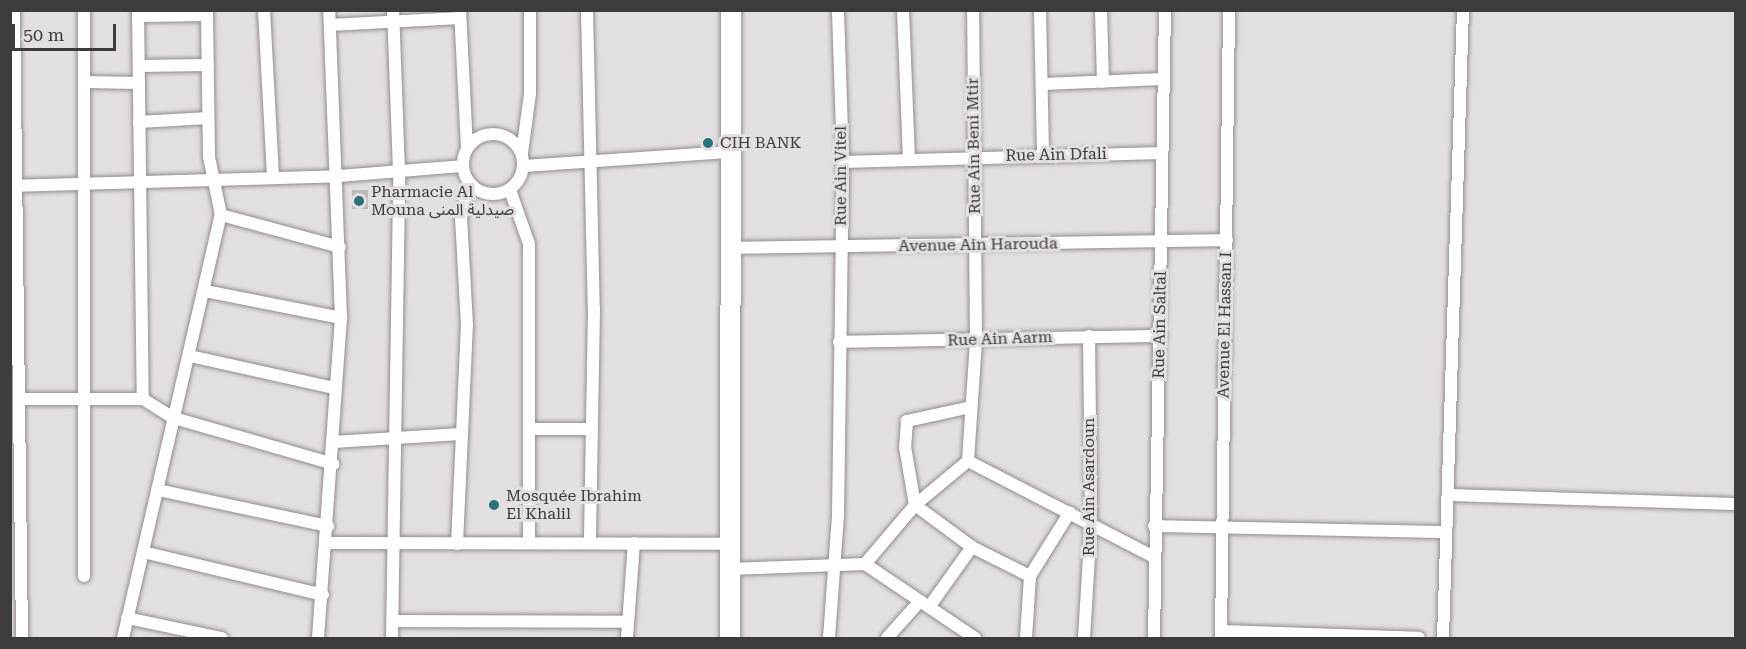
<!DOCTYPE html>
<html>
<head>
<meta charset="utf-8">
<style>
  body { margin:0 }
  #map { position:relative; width:1746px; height:649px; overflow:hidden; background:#e3dedf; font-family:"Roboto Serif","Noto Sans Arabic",serif }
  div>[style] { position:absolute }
  .building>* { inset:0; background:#beb9b9; transform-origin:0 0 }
  .roads { filter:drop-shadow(0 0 2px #928d8e) drop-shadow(0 0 2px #928d8e) }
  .street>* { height:12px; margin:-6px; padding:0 6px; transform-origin:6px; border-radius:6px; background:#fff }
  .street>.ring { margin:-6px; padding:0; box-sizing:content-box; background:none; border:12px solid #fff; border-radius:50% }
  .primary>* { height:20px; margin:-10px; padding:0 10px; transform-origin:10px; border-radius:10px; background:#fff }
  .dots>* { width:16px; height:16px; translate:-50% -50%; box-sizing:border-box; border:3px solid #e3dedf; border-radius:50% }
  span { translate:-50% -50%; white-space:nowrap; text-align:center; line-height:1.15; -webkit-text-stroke:6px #e3dedf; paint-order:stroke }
  .poi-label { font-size:16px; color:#3d3b3c }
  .left { translate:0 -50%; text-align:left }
  .street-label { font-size:16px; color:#3d3b3c }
  .frame { position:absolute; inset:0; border:12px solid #3d3b3c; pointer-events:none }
  .scale { position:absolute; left:12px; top:24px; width:104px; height:27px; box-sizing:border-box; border:3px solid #3d3b3c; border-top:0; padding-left:8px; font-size:18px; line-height:21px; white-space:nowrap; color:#3d3b3c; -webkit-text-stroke:4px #e3dedf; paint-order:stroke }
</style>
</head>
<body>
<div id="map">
  <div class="building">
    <div style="left:368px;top:190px;width:19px;height:16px;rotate:90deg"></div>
  </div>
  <div class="roads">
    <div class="street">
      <div style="left:14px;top:10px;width:628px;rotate:89.27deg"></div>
      <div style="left:138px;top:10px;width:389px;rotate:89.3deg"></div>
      <div style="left:143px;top:399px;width:36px;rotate:32deg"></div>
      <div style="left:174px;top:418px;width:166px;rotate:16.1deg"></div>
      <div style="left:264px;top:10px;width:168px;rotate:86.9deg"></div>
      <div style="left:460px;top:10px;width:138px;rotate:87.1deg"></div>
      <div style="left:587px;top:10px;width:299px;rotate:88.7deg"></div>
      <div style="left:594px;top:309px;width:234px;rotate:91deg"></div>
      <div style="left:903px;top:10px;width:148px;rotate:87.7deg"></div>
      <div style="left:1040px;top:10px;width:145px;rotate:88.8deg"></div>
      <div style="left:1101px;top:10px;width:72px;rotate:88.4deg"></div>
      <div style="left:139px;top:16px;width:68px;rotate:-0.8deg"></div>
      <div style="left:330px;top:25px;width:130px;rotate:-3.1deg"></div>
      <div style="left:139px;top:66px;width:69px;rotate:-0.8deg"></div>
      <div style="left:85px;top:82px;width:54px;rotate:1.1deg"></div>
      <div style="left:1043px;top:84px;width:120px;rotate:-2.4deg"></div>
      <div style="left:139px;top:122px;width:69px;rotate:-3.3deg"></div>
      <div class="ring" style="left:463px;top:134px;width:48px;height:48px"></div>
      <div style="left:522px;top:153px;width:60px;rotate:-82.3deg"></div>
      <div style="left:530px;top:94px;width:84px;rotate:-90deg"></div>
      <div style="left:843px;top:162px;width:319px;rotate:-1.6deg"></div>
      <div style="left:524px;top:166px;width:208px;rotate:-3.9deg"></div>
      <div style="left:10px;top:186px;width:329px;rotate:-1.7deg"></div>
      <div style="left:339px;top:176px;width:123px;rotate:-4.6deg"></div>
      <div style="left:510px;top:190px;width:57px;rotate:70.6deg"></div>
      <div style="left:529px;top:244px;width:299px;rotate:90deg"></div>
      <div style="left:221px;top:215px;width:123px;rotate:15.1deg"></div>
      <div style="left:730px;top:248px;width:497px;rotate:-0.9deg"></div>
      <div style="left:205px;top:291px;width:139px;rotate:11.2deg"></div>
      <div style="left:839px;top:342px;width:322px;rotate:-1.1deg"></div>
      <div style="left:190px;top:356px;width:148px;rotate:12.5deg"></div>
      <div style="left:20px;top:399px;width:123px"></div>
      <div style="left:971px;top:407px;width:66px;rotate:167.7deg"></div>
      <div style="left:907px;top:421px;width:26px;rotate:94deg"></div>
      <div style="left:905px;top:447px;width:59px;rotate:80.2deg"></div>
      <div style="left:915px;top:505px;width:71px;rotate:36.4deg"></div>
      <div style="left:972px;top:547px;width:65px;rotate:26.6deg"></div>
      <div style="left:531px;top:429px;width:59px"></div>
      <div style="left:333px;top:442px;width:127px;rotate:-3.6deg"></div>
      <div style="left:968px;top:461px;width:121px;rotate:-86.2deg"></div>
      <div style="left:976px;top:340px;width:330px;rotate:-90.5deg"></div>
      <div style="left:968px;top:461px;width:209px;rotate:27.3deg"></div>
      <div style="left:158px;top:490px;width:174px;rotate:12deg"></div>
      <div style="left:1448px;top:495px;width:288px;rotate:1.8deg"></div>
      <div style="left:1154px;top:526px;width:292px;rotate:1.2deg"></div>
      <div style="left:328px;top:543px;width:403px;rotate:0.1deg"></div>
      <div style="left:457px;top:544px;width:219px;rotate:-87.4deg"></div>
      <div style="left:467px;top:325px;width:107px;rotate:-93.2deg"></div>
      <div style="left:461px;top:218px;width:34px;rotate:-76deg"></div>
      <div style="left:143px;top:552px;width:185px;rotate:13.4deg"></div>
      <div style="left:865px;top:564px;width:77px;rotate:-49.7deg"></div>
      <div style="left:915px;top:505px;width:69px;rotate:-39.7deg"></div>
      <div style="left:730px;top:569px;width:135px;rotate:-2.1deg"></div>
      <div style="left:865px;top:564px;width:133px;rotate:33.9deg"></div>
      <div style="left:84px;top:576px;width:566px;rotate:-90deg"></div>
      <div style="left:929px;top:607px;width:74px;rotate:-54.4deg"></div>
      <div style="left:127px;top:618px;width:97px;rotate:11.9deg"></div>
      <div style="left:393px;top:621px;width:234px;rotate:0.2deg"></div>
      <div style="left:1221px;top:631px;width:198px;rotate:2deg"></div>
      <div style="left:123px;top:638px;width:434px;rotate:-77deg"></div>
      <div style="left:221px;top:215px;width:59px;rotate:-101.7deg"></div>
      <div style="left:209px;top:157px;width:147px;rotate:-90.8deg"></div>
      <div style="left:318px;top:638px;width:321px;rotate:-85.9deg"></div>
      <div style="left:341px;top:318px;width:308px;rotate:-92.2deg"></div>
      <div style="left:392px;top:638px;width:466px;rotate:-89.1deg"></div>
      <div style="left:399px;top:172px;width:162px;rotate:-92.1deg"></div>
      <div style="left:627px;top:638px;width:95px;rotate:-85.8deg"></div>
      <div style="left:829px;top:638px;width:122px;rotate:-85.8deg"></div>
      <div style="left:838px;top:516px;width:354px;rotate:-89.2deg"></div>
      <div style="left:843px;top:162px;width:152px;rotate:-91.9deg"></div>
      <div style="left:887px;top:638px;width:50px;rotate:-48.3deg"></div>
      <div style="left:1026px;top:638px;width:62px;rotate:-86.3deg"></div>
      <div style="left:1030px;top:576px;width:75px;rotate:-58deg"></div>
      <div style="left:1084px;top:638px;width:115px;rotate:-86.5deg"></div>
      <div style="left:1091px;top:523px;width:187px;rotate:-90.6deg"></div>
      <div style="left:1154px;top:638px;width:628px;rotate:-89deg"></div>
      <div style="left:1221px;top:638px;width:628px;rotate:-89.27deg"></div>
      <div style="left:1443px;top:638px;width:628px;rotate:-88.18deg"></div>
    </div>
    <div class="primary">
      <div style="left:730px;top:638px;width:628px;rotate:-89.91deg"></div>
    </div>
  </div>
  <div class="dots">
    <div style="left:708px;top:143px;background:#297379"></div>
    <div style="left:359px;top:201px;background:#297379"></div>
    <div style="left:494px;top:505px;background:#297379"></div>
  </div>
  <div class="poi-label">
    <span class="left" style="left:720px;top:143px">CIH BANK</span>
    <span class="left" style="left:371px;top:201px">Pharmacie Al<br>Mouna صيدلية المنى</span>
    <span class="left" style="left:506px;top:505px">Mosquée Ibrahim<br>El Khalil</span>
  </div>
  <div class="street-label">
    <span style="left:974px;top:146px;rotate:-91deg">Rue Ain Beni Mtir</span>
    <span style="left:1056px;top:155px;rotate:-1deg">Rue Ain Dfali</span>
    <span style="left:841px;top:176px;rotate:-90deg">Rue Ain Vitel</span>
    <span style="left:978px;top:245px;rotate:-1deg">Avenue Ain Harouda</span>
    <span style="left:1160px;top:325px;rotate:-89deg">Rue Ain Saltal</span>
    <span style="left:1225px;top:325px;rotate:-89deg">Avenue El Hassan I</span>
    <span style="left:1000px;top:339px;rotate:-2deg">Rue Ain Aarm</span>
    <span style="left:1089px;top:487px;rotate:-90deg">Rue Ain Asardoun</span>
  </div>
  <div class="frame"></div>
  <div class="scale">50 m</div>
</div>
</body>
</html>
